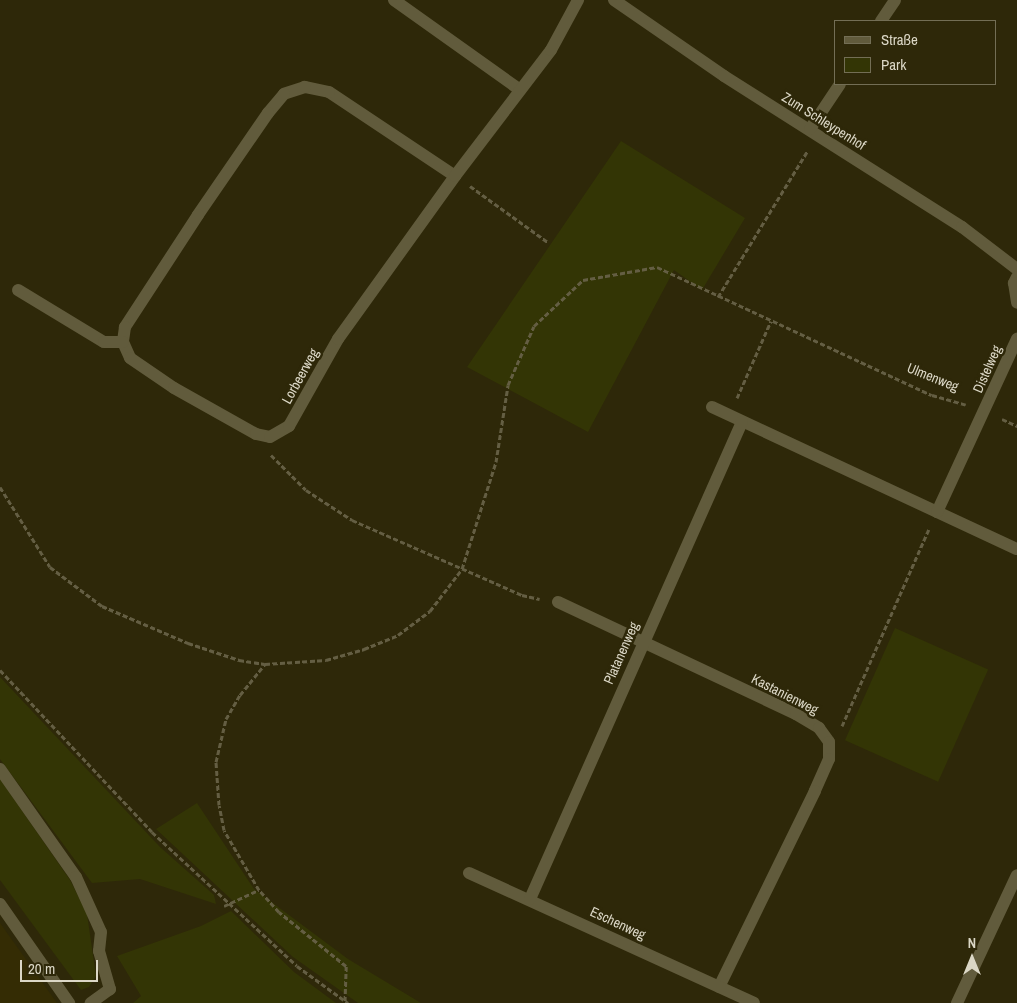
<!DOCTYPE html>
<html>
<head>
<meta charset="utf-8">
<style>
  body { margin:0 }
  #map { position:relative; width:1017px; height:1003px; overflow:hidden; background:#2e2809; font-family:"Archivo Narrow",sans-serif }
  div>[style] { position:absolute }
  .built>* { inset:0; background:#342c04 }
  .green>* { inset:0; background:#333505; transform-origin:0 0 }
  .path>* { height:3px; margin-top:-1.5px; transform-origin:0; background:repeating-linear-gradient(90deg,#645e43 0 5px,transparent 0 7.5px) }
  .lane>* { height:12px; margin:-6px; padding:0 6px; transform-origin:6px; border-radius:6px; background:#615b3c }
  .street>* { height:12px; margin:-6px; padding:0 6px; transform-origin:6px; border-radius:6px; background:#615b3c }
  span { translate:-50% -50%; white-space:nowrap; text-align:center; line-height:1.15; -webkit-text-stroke:5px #2e2809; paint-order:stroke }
  .street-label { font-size:14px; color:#dbd7c6 }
  .legend { position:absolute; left:834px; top:20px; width:162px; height:65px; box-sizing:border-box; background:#2e2809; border:1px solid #736e55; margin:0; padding:6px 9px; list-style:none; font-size:15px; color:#dbd7c6 }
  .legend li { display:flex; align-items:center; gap:10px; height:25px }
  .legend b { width:25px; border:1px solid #736e55 }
  .north { position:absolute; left:947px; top:933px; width:50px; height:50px; -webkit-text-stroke:4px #2e2809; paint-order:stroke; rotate:0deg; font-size:14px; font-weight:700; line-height:20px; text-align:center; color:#dbd7c6 }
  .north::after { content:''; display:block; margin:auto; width:18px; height:22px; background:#dbd7c6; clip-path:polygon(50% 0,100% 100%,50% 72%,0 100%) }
  .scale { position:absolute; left:20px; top:960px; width:78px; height:22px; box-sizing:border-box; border:2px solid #dbd7c6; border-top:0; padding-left:6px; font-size:15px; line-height:18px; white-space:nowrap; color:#dbd7c6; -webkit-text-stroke:4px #2e2809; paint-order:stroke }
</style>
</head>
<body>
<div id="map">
  <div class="built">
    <div style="clip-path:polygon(0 923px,57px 1003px,0 1003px)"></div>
  </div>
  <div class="green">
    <div style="clip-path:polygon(621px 141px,745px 218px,702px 290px,674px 270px,588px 432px,467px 367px)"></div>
    <div style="left:895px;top:628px;width:102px;height:123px;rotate:24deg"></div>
    <div style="clip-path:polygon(0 677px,160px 847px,214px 895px,216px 904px,140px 879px,92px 883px,0 759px)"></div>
    <div style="clip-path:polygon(0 779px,70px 880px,87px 914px,96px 976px,89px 987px,81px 990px,0 880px)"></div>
    <div style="clip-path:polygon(197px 803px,254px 889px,348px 959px,421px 1003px,358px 1003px,293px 957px,156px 829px)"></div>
    <div style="clip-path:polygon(231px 911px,294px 972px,336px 1003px,133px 1003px,141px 996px,117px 956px,201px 926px)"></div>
  </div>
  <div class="path">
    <div style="left:470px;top:186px;width:97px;rotate:35.8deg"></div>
    <div style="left:718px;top:297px;width:172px;rotate:-58.5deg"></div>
    <div style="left:737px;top:398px;width:84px;rotate:-66.2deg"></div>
    <div style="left:1002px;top:419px;width:17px;rotate:25deg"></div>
    <div style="left:271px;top:455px;width:49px;rotate:45deg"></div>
    <div style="left:306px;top:490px;width:55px;rotate:33.1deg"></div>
    <div style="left:352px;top:520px;width:186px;rotate:23.8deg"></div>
    <div style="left:522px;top:595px;width:18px;rotate:13deg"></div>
    <div style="left:0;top:487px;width:94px;rotate:58deg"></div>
    <div style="left:50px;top:567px;width:65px;rotate:36.9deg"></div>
    <div style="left:102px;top:606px;width:94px;rotate:23.3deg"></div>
    <div style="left:188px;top:643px;width:54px;rotate:18.4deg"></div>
    <div style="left:239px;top:660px;width:26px;rotate:9deg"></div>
    <div style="left:0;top:670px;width:222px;rotate:46.8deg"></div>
    <div style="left:152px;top:832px;width:197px;rotate:42.7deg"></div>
    <div style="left:297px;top:966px;width:63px;rotate:36deg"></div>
    <div style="left:842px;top:726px;width:215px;rotate:-66.2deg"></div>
    <div style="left:224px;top:906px;width:38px;rotate:-25deg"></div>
    <div style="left:345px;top:1001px;width:35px;rotate:-88deg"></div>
    <div style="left:346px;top:966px;width:86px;rotate:-141.1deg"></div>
    <div style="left:279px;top:912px;width:30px;rotate:-132deg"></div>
    <div style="left:259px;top:890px;width:69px;rotate:-120.3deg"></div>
    <div style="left:224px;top:830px;width:25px;rotate:-101deg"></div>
    <div style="left:219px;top:805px;width:43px;rotate:-94deg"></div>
    <div style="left:216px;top:762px;width:44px;rotate:-76.9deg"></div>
    <div style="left:226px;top:719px;width:28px;rotate:-60deg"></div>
    <div style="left:240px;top:695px;width:40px;rotate:-51deg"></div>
    <div style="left:265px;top:664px;width:61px;rotate:-3.8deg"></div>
    <div style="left:326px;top:660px;width:40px;rotate:-16deg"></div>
    <div style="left:364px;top:649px;width:37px;rotate:-22deg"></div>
    <div style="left:398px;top:635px;width:40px;rotate:-37deg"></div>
    <div style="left:430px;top:611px;width:53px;rotate:-52.7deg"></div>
    <div style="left:462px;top:569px;width:112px;rotate:-72.4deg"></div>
    <div style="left:496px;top:462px;width:78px;rotate:-81.1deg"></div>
    <div style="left:508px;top:385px;width:64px;rotate:-66.2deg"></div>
    <div style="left:534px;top:326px;width:67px;rotate:-43.2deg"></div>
    <div style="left:583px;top:280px;width:75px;rotate:-10deg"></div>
    <div style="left:657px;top:267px;width:303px;rotate:25deg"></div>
    <div style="left:932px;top:395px;width:35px;rotate:16deg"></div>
  </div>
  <div class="lane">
    <div style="left:0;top:769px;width:132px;rotate:54.9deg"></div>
    <div style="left:76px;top:877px;width:60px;rotate:65.6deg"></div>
    <div style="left:101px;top:932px;width:19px;rotate:96deg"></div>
    <div style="left:99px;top:951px;width:40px;rotate:74deg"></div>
    <div style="left:110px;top:989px;width:24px;rotate:144deg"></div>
    <div style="left:0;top:904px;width:121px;rotate:55.1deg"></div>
  </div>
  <div class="street">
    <div style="left:394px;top:0;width:155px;rotate:35.5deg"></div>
    <div style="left:614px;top:0;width:134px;rotate:34.6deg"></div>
    <div style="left:724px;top:76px;width:282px;rotate:32.4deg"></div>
    <div style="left:962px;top:227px;width:69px;rotate:37.4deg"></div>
    <div style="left:881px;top:21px;width:25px;rotate:-56deg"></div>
    <div style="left:810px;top:129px;width:54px;rotate:-56.3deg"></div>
    <div style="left:455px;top:176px;width:151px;rotate:-146.3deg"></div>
    <div style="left:329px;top:92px;width:25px;rotate:-168deg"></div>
    <div style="left:305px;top:87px;width:22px;rotate:162deg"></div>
    <div style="left:284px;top:94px;width:25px;rotate:130deg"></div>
    <div style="left:268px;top:113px;width:124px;rotate:124.5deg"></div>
    <div style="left:198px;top:215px;width:134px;rotate:123.1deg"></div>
    <div style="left:125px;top:327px;width:15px;rotate:98deg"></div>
    <div style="left:123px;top:342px;width:17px;rotate:66deg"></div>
    <div style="left:130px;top:358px;width:53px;rotate:34.3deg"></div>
    <div style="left:174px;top:388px;width:94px;rotate:29.3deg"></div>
    <div style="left:256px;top:434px;width:14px;rotate:12deg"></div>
    <div style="left:270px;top:437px;width:22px;rotate:-30deg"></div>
    <div style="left:289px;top:426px;width:100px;rotate:-60.6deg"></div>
    <div style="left:338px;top:339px;width:201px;rotate:-54.3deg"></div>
    <div style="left:455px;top:176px;width:158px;rotate:-52.7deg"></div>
    <div style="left:551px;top:50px;width:57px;rotate:-61.6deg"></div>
    <div style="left:1017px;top:277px;width:7px;rotate:117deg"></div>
    <div style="left:1014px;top:283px;width:20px;rotate:81deg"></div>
    <div style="left:18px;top:290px;width:100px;rotate:31.2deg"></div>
    <div style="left:104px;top:342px;width:19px"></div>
    <div style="left:712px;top:407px;width:336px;rotate:25deg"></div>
    <div style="left:937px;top:512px;width:191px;rotate:-65.2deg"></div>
    <div style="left:558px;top:602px;width:263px;rotate:25.2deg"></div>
    <div style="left:796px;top:714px;width:27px;rotate:31deg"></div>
    <div style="left:819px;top:728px;width:17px;rotate:54deg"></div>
    <div style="left:829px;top:742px;width:17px;rotate:90deg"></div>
    <div style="left:829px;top:759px;width:35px;rotate:114deg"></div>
    <div style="left:815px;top:791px;width:218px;rotate:116.1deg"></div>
    <div style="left:469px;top:873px;width:313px;rotate:24.5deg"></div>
    <div style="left:530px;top:899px;width:522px;rotate:-66.04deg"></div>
    <div style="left:957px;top:1003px;width:141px;rotate:-64.9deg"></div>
  </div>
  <div class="street-label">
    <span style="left:824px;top:121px;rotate:32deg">Zum Schleypenhof</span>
    <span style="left:987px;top:369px;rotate:-66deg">Distelweg</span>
    <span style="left:300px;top:376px;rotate:-61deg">Lorbeerweg</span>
    <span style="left:933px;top:377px;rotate:22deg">Ulmenweg</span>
    <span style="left:621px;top:653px;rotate:-66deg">Platanenweg</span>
    <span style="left:785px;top:694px;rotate:27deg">Kastanienweg</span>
    <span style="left:618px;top:923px;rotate:25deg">Eschenweg</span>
  </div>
  <ul class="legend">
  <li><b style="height:6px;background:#615b3c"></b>Straße</li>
  <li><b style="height:14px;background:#333505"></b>Park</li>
  </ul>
  <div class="north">N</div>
  <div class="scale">20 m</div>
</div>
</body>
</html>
